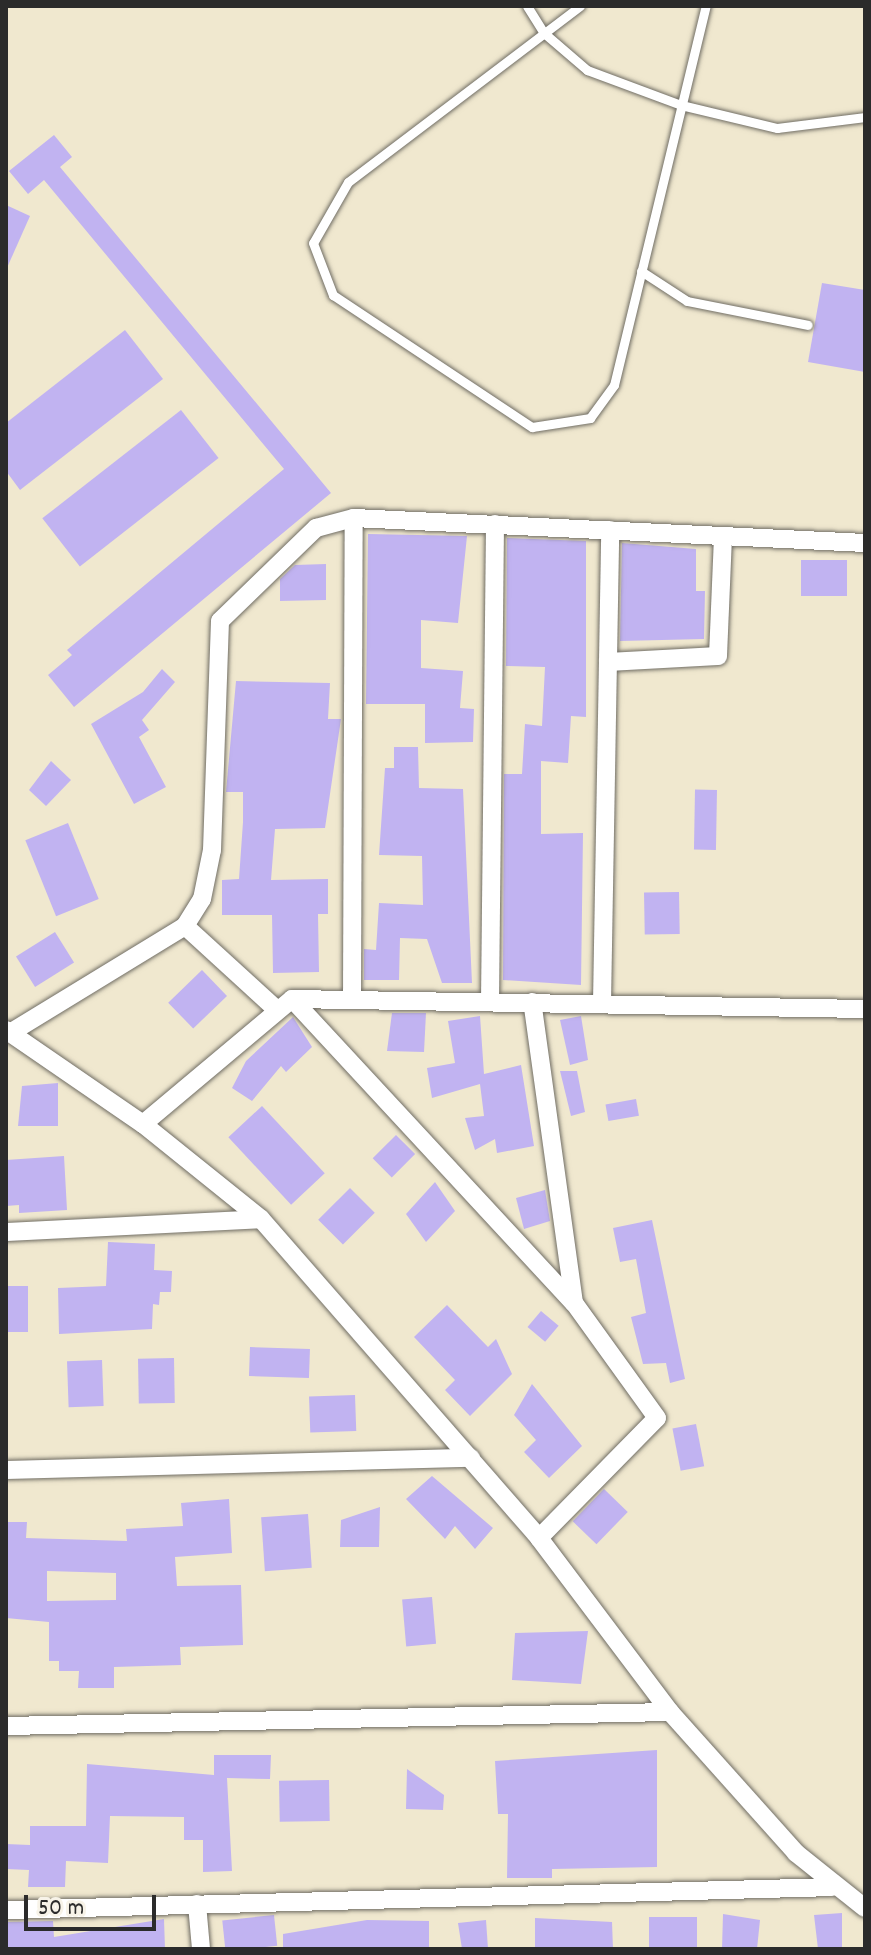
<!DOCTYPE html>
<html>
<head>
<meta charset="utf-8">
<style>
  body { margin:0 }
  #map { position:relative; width:871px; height:1955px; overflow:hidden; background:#f0e8cf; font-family:Dekko,sans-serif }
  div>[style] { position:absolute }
  .building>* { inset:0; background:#c1b3f1; transform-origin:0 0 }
  .roads { filter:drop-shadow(0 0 2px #706d64) drop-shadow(0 0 2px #706d64) }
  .lane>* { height:9px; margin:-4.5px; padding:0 4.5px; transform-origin:4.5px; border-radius:4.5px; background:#fff }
  .street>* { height:18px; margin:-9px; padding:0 9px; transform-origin:9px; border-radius:9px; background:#fff }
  span { translate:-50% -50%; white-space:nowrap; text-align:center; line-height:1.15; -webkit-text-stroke:7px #f7f3e8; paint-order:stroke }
  .frame { position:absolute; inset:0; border:8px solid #2b2b2b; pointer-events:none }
  .scale { position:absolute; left:24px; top:1895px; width:132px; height:36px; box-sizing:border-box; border:4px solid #2b2b2b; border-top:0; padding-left:10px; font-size:24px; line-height:28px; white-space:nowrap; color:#2b2b2b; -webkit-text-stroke:6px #f7f3e8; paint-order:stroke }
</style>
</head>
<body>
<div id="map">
  <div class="building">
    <div style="clip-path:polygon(54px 135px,72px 157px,60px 167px,331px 493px,74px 707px,48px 675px,72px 655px,67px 650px,284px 469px,44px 180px,28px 194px,9px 171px)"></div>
    <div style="clip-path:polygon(6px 205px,30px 216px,6px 270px)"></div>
    <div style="clip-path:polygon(822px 283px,865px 290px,865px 372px,808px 362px)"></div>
    <div style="clip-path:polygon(125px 330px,163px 379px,20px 490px,6px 471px,6px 423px)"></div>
    <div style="left:181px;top:410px;width:61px;height:176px;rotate:52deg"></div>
    <div style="clip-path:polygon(368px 534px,467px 536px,458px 623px,421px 620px,421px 668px,463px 671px,460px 708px,474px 709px,473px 742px,425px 743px,425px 704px,366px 704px)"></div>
    <div style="clip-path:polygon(507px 538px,586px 541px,586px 717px,571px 716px,568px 763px,541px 761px,541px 834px,583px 833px,581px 985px,503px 980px,504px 774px,522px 774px,525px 724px,542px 726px,545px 667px,506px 666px)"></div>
    <div style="clip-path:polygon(622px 543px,696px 549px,696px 591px,705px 591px,704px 639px,620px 641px)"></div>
    <div style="left:801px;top:560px;width:46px;height:36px"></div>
    <div style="clip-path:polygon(326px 564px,326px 600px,280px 601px,280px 579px,295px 565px)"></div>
    <div style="clip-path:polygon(162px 669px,175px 682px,142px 720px,149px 730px,139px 737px,166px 787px,134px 804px,91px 724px,143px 692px)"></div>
    <div style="clip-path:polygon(236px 681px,330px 683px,328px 719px,341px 719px,325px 828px,275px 829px,271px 880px,328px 879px,328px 914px,318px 914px,319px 972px,273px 973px,272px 915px,222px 915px,222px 880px,239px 879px,243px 822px,243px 792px,226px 792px)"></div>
    <div style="clip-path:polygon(394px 747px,418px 747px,419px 788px,463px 789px,472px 983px,442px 983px,427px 939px,400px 938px,399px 980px,364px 980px,364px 949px,376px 950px,379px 903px,423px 905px,422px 856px,379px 855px,385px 768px,394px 768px)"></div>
    <div style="clip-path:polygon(51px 761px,71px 780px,46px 806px,29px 790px)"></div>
    <div style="left:717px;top:790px;width:60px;height:22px;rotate:91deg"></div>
    <div style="left:68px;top:823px;width:82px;height:46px;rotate:68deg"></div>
    <div style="left:679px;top:892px;width:42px;height:35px;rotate:89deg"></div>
    <div style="left:55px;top:932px;width:36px;height:46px;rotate:58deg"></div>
    <div style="left:202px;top:970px;width:36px;height:47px;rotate:46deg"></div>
    <div style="clip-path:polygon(392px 1013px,426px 1013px,424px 1052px,387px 1051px)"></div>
    <div style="clip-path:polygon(480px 1016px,484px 1074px,521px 1065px,534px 1146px,497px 1153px,495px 1139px,475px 1150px,465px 1118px,484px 1116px,480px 1084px,432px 1098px,427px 1068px,455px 1063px,448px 1021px)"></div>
    <div style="clip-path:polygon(581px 1016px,588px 1060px,570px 1065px,560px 1020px)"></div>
    <div style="clip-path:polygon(293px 1017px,312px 1047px,286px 1072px,281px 1066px,252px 1101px,232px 1088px,246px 1061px)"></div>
    <div style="clip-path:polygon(560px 1071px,577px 1071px,585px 1112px,571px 1116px)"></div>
    <div style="clip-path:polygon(58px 1083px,58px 1126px,18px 1126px,22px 1086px)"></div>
    <div style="left:636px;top:1099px;width:17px;height:31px;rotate:80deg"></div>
    <div style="left:262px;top:1106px;width:92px;height:46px;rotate:47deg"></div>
    <div style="left:396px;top:1135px;width:27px;height:33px;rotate:45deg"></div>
    <div style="clip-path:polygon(64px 1156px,67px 1210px,19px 1213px,19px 1205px,6px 1206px,6px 1160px)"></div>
    <div style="clip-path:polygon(435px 1182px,455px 1211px,426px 1242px,406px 1214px)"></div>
    <div style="left:350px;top:1188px;width:35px;height:45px;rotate:45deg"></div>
    <div style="clip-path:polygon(545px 1190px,550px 1221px,524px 1229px,516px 1198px)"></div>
    <div style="clip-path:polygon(652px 1220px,685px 1379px,670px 1383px,666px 1363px,643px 1364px,631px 1317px,646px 1313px,636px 1259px,620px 1262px,613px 1228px)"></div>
    <div style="clip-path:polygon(108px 1242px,155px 1244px,154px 1270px,172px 1271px,171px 1292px,160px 1292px,159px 1305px,153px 1304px,152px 1329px,59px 1334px,58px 1288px,106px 1286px)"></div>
    <div style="left:6px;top:1286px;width:22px;height:46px"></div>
    <div style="clip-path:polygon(447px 1305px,488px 1347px,496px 1339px,512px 1374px,470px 1416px,445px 1390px,455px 1380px,414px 1337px)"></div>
    <div style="left:541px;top:1311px;width:23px;height:21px;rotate:40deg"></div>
    <div style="left:250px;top:1347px;width:60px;height:29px;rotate:2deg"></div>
    <div style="left:174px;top:1358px;width:45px;height:36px;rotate:89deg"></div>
    <div style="left:102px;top:1360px;width:46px;height:35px;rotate:88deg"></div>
    <div style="clip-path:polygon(532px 1384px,582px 1446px,549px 1478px,524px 1452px,536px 1440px,514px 1415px)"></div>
    <div style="left:355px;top:1395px;width:36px;height:46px;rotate:88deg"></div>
    <div style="left:696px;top:1424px;width:43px;height:24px;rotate:79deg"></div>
    <div style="clip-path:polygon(432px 1476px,493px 1528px,475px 1549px,455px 1526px,445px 1539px,406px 1499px)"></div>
    <div style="left:604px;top:1489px;width:33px;height:45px;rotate:44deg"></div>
    <div style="clip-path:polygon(evenodd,229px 1499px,232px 1553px,175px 1557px,177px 1586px,241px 1585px,243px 1645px,180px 1647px,181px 1665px,114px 1667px,114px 1688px,78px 1688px,79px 1671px,59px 1671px,59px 1661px,49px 1661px,49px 1622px,6px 1618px,6px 1522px,27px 1522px,26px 1538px,127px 1541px,126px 1529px,183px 1526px,181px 1503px,229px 1499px,47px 1571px,116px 1573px,116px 1600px,47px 1601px,47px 1571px)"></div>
    <div style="clip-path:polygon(380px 1507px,379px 1547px,340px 1547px,341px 1520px)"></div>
    <div style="left:308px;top:1514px;width:54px;height:47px;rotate:86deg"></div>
    <div style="left:432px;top:1597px;width:47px;height:30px;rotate:85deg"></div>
    <div style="clip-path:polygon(588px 1631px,581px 1684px,512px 1680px,515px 1633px)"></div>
    <div style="clip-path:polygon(657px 1750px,657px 1867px,552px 1869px,552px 1878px,507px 1878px,508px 1814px,498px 1814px,495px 1761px)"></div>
    <div style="clip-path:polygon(214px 1755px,271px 1755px,270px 1779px,227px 1778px,232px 1871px,203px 1872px,203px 1840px,184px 1840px,184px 1817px,110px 1816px,108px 1863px,66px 1861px,65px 1887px,28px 1887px,29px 1870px,6px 1869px,6px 1844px,30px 1845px,30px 1826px,86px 1826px,87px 1764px,214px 1775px)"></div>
    <div style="clip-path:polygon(407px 1769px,444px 1795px,443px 1810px,406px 1809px)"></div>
    <div style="left:329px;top:1780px;width:41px;height:50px;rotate:89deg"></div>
    <div style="clip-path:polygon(842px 1913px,842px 1949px,818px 1949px,814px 1915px)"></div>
    <div style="clip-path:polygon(723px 1914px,760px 1920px,757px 1949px,722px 1949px)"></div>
    <div style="left:274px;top:1915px;width:31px;height:52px;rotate:84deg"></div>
    <div style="left:697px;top:1917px;width:32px;height:48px;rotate:90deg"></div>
    <div style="clip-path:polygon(535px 1918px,612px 1922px,613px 1949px,535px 1949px)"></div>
    <div style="clip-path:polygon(164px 1919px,165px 1949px,8px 1949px,8px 1922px,53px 1921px,54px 1937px)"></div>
    <div style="clip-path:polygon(367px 1920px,429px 1921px,429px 1949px,283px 1949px,283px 1934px)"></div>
    <div style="clip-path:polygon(486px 1920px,488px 1949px,462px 1949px,458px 1923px)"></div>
  </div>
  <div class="roads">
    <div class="lane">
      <div style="left:527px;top:6px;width:32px;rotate:58deg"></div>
      <div style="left:544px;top:33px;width:57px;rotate:40.7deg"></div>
      <div style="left:587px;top:70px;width:100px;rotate:20.4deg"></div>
      <div style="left:681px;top:105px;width:99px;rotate:13.5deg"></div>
      <div style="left:777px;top:128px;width:89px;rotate:-7.1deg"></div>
      <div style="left:580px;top:6px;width:291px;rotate:142.8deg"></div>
      <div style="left:348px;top:182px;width:70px;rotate:119.8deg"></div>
      <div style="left:313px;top:243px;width:56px;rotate:69deg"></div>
      <div style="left:333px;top:295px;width:239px;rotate:33.6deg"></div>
      <div style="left:532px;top:427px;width:59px;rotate:-8.8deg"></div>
      <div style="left:590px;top:418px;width:41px;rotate:-54deg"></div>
      <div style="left:614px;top:385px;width:390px;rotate:-76.4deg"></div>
      <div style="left:641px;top:271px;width:55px;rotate:33.1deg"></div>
      <div style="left:687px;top:301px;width:123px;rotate:11.2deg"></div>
    </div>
    <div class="street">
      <div style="left:608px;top:662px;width:110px;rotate:-3.1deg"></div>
      <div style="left:718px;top:656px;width:120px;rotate:-87.6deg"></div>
      <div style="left:185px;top:926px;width:123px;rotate:42.4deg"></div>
      <div style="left:292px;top:999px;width:415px;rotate:47.2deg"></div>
      <div style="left:574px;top:1303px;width:304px;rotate:-97.9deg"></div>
      <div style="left:352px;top:999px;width:481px;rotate:-89.8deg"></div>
      <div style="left:490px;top:1002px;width:478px;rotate:-89.4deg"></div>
      <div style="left:602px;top:1003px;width:473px;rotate:-89deg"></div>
      <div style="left:6px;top:1030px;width:166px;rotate:34.5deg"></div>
      <div style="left:143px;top:1124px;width:151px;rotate:38.8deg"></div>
      <div style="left:261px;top:1219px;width:423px;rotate:48.9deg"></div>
      <div style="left:539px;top:1538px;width:218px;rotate:53deg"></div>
      <div style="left:670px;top:1712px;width:189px;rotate:48.2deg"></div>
      <div style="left:796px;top:1853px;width:88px;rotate:38.6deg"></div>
      <div style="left:10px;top:1033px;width:205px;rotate:-31.4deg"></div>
      <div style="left:185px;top:926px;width:32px;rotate:-58deg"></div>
      <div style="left:202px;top:899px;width:50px;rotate:-78.5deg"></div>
      <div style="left:212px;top:850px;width:229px;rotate:-88deg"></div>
      <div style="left:220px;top:621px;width:134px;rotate:-44.1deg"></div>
      <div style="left:316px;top:528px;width:39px;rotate:-15deg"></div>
      <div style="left:354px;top:518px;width:512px;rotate:2.8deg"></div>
      <div style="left:143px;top:1124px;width:194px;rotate:-40deg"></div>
      <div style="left:292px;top:999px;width:573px;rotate:1deg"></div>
      <div style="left:6px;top:1232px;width:255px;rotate:-2.9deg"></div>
      <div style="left:6px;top:1470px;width:465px;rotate:-1.5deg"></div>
      <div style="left:539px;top:1538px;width:168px;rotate:-45.5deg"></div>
      <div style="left:657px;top:1418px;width:142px;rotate:-125.8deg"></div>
      <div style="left:6px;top:1726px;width:664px;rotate:-1.21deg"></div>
      <div style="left:197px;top:1904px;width:45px;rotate:84.9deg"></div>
      <div style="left:6px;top:1910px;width:826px;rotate:-1.59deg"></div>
    </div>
  </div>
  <div class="frame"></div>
  <div class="scale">50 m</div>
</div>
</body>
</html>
